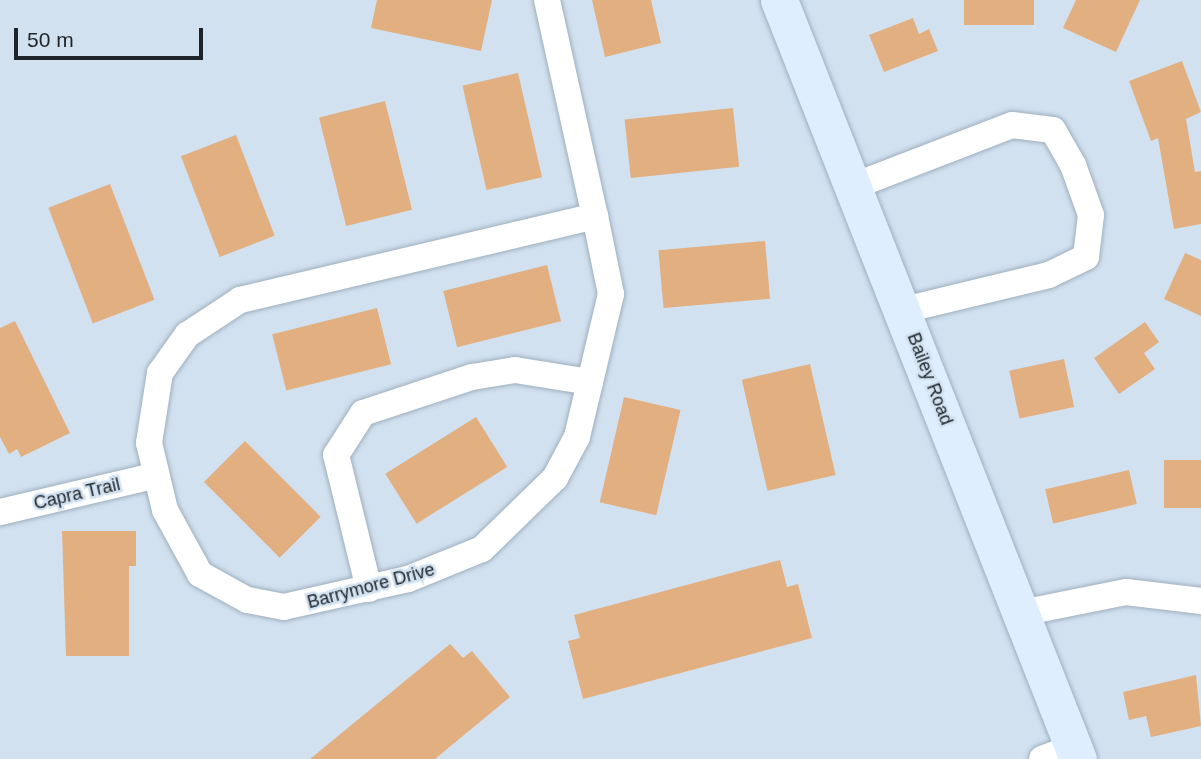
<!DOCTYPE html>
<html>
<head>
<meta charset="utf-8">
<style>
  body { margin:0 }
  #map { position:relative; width:1201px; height:759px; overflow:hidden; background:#d1e1f0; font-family:Helvetica,sans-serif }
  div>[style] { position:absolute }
  .building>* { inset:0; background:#e2b080; transform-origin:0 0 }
  .roads { filter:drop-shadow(0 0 2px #9fafbd) drop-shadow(0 0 2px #9fafbd) }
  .street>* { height:26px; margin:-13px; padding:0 13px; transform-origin:13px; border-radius:13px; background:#fff }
  .secondary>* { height:37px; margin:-18.5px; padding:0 18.5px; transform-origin:18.5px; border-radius:18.5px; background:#deeefe }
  span { translate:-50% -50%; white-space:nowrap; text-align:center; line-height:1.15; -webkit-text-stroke:5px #d1e1f0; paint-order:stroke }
  .street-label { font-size:18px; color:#1e2429 }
  .scale { position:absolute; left:14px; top:28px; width:189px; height:32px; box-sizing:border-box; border:4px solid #1e2429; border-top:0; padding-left:9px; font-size:21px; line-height:24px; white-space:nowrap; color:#1e2429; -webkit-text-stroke:5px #d1e1f0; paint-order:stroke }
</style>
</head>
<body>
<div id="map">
  <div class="building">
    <div style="clip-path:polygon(377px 0,492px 0,481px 51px,371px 28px)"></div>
    <div style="clip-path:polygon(592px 0,651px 0,661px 43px,605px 57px)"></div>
    <div style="left:964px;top:0;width:70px;height:25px"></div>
    <div style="clip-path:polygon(1076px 0,1140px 0,1116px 52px,1063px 28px)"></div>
    <div style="clip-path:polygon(913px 18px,919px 34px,929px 29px,938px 51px,884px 72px,869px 35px)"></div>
    <div style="clip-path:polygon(1182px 61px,1201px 112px,1186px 119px,1195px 172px,1201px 171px,1201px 224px,1174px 229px,1158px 138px,1151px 141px,1129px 81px)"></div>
    <div style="left:518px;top:73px;width:107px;height:57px;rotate:77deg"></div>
    <div style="left:385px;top:101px;width:112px;height:68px;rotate:76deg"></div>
    <div style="left:733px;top:108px;width:59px;height:109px;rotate:84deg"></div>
    <div style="left:236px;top:135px;width:108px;height:59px;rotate:69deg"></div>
    <div style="left:110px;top:184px;width:124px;height:66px;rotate:69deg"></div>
    <div style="left:765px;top:241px;width:58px;height:107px;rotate:85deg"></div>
    <div style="clip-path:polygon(1185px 253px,1201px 260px,1201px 316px,1164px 299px)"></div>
    <div style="left:547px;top:265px;width:58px;height:107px;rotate:76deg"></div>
    <div style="left:377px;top:308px;width:58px;height:108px;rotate:76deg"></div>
    <div style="clip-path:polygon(15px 321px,70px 433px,21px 457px,17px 449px,9px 454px,0 437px,0 328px)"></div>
    <div style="clip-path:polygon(1145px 322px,1159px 342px,1144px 353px,1155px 369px,1119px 394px,1094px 358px)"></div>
    <div style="left:1064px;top:359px;width:49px;height:56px;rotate:78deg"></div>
    <div style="left:810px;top:364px;width:114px;height:70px;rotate:77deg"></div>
    <div style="left:624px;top:397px;width:58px;height:108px;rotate:13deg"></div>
    <div style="left:476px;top:417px;width:59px;height:107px;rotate:58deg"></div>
    <div style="left:245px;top:441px;width:107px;height:58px;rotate:45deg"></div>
    <div style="left:1201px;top:460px;width:48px;height:37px;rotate:90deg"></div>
    <div style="left:1129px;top:470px;width:35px;height:86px;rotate:77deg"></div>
    <div style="clip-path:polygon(62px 531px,136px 531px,136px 566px,129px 566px,129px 656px,66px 656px)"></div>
    <div style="clip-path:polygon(780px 560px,787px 587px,798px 584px,812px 638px,583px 699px,568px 641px,580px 638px,574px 615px)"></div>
    <div style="clip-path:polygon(450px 644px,463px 658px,472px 651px,510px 697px,435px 759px,310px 759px)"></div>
    <div style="clip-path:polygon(1196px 675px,1201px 726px,1151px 737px,1146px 716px,1129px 720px,1123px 692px)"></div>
  </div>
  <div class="roads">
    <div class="street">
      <div style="left:547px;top:0;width:221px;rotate:77.5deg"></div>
      <div style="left:595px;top:216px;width:80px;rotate:78.4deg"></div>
      <div style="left:611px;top:294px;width:147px;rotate:103.4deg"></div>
      <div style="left:577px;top:437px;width:47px;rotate:118.2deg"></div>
      <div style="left:555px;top:478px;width:102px;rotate:135.8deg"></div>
      <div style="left:482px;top:549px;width:80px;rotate:157.9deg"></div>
      <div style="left:408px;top:579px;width:127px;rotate:167.3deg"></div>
      <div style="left:284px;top:607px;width:38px;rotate:-169deg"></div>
      <div style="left:247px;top:600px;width:54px;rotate:-151deg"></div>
      <div style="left:200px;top:574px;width:73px;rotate:-118.7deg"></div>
      <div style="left:165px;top:510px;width:69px;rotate:-103.4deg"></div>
      <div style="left:149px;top:443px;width:71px;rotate:-81.1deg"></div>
      <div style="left:160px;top:373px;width:47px;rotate:-54.6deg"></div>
      <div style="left:187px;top:335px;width:64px;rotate:-33.4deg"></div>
      <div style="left:240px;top:300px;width:365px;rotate:-13.3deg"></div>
      <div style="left:854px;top:186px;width:169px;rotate:-21.1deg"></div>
      <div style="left:1012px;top:125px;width:41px;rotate:7deg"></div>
      <div style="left:1053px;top:130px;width:40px;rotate:60.3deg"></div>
      <div style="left:1073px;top:165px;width:53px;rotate:70.2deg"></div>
      <div style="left:1091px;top:215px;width:42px;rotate:96.8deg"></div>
      <div style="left:1086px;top:257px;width:41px;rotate:154.1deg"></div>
      <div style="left:1049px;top:275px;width:150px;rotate:166.5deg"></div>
      <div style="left:0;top:512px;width:158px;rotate:-13.2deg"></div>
      <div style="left:369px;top:589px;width:138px;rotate:-103.8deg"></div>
      <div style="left:336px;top:455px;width:50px;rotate:-57.3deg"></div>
      <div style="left:363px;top:413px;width:115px;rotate:-18.3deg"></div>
      <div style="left:472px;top:377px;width:44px;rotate:-9.2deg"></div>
      <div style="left:515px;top:370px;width:76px;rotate:9.1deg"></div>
      <div style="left:1021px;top:613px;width:107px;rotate:-11.3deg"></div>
      <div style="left:1126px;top:592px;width:76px;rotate:6.8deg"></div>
      <div style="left:1042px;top:759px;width:34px;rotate:-21deg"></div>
    </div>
    <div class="secondary">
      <div style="left:779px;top:0;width:816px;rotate:68.5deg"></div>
    </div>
  </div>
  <div class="street-label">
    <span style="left:930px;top:379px;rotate:69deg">Bailey Road</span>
    <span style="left:77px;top:494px;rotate:-13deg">Capra Trail</span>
    <span style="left:371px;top:586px;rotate:-15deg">Barrymore Drive</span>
  </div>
  <div class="scale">50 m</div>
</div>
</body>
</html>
